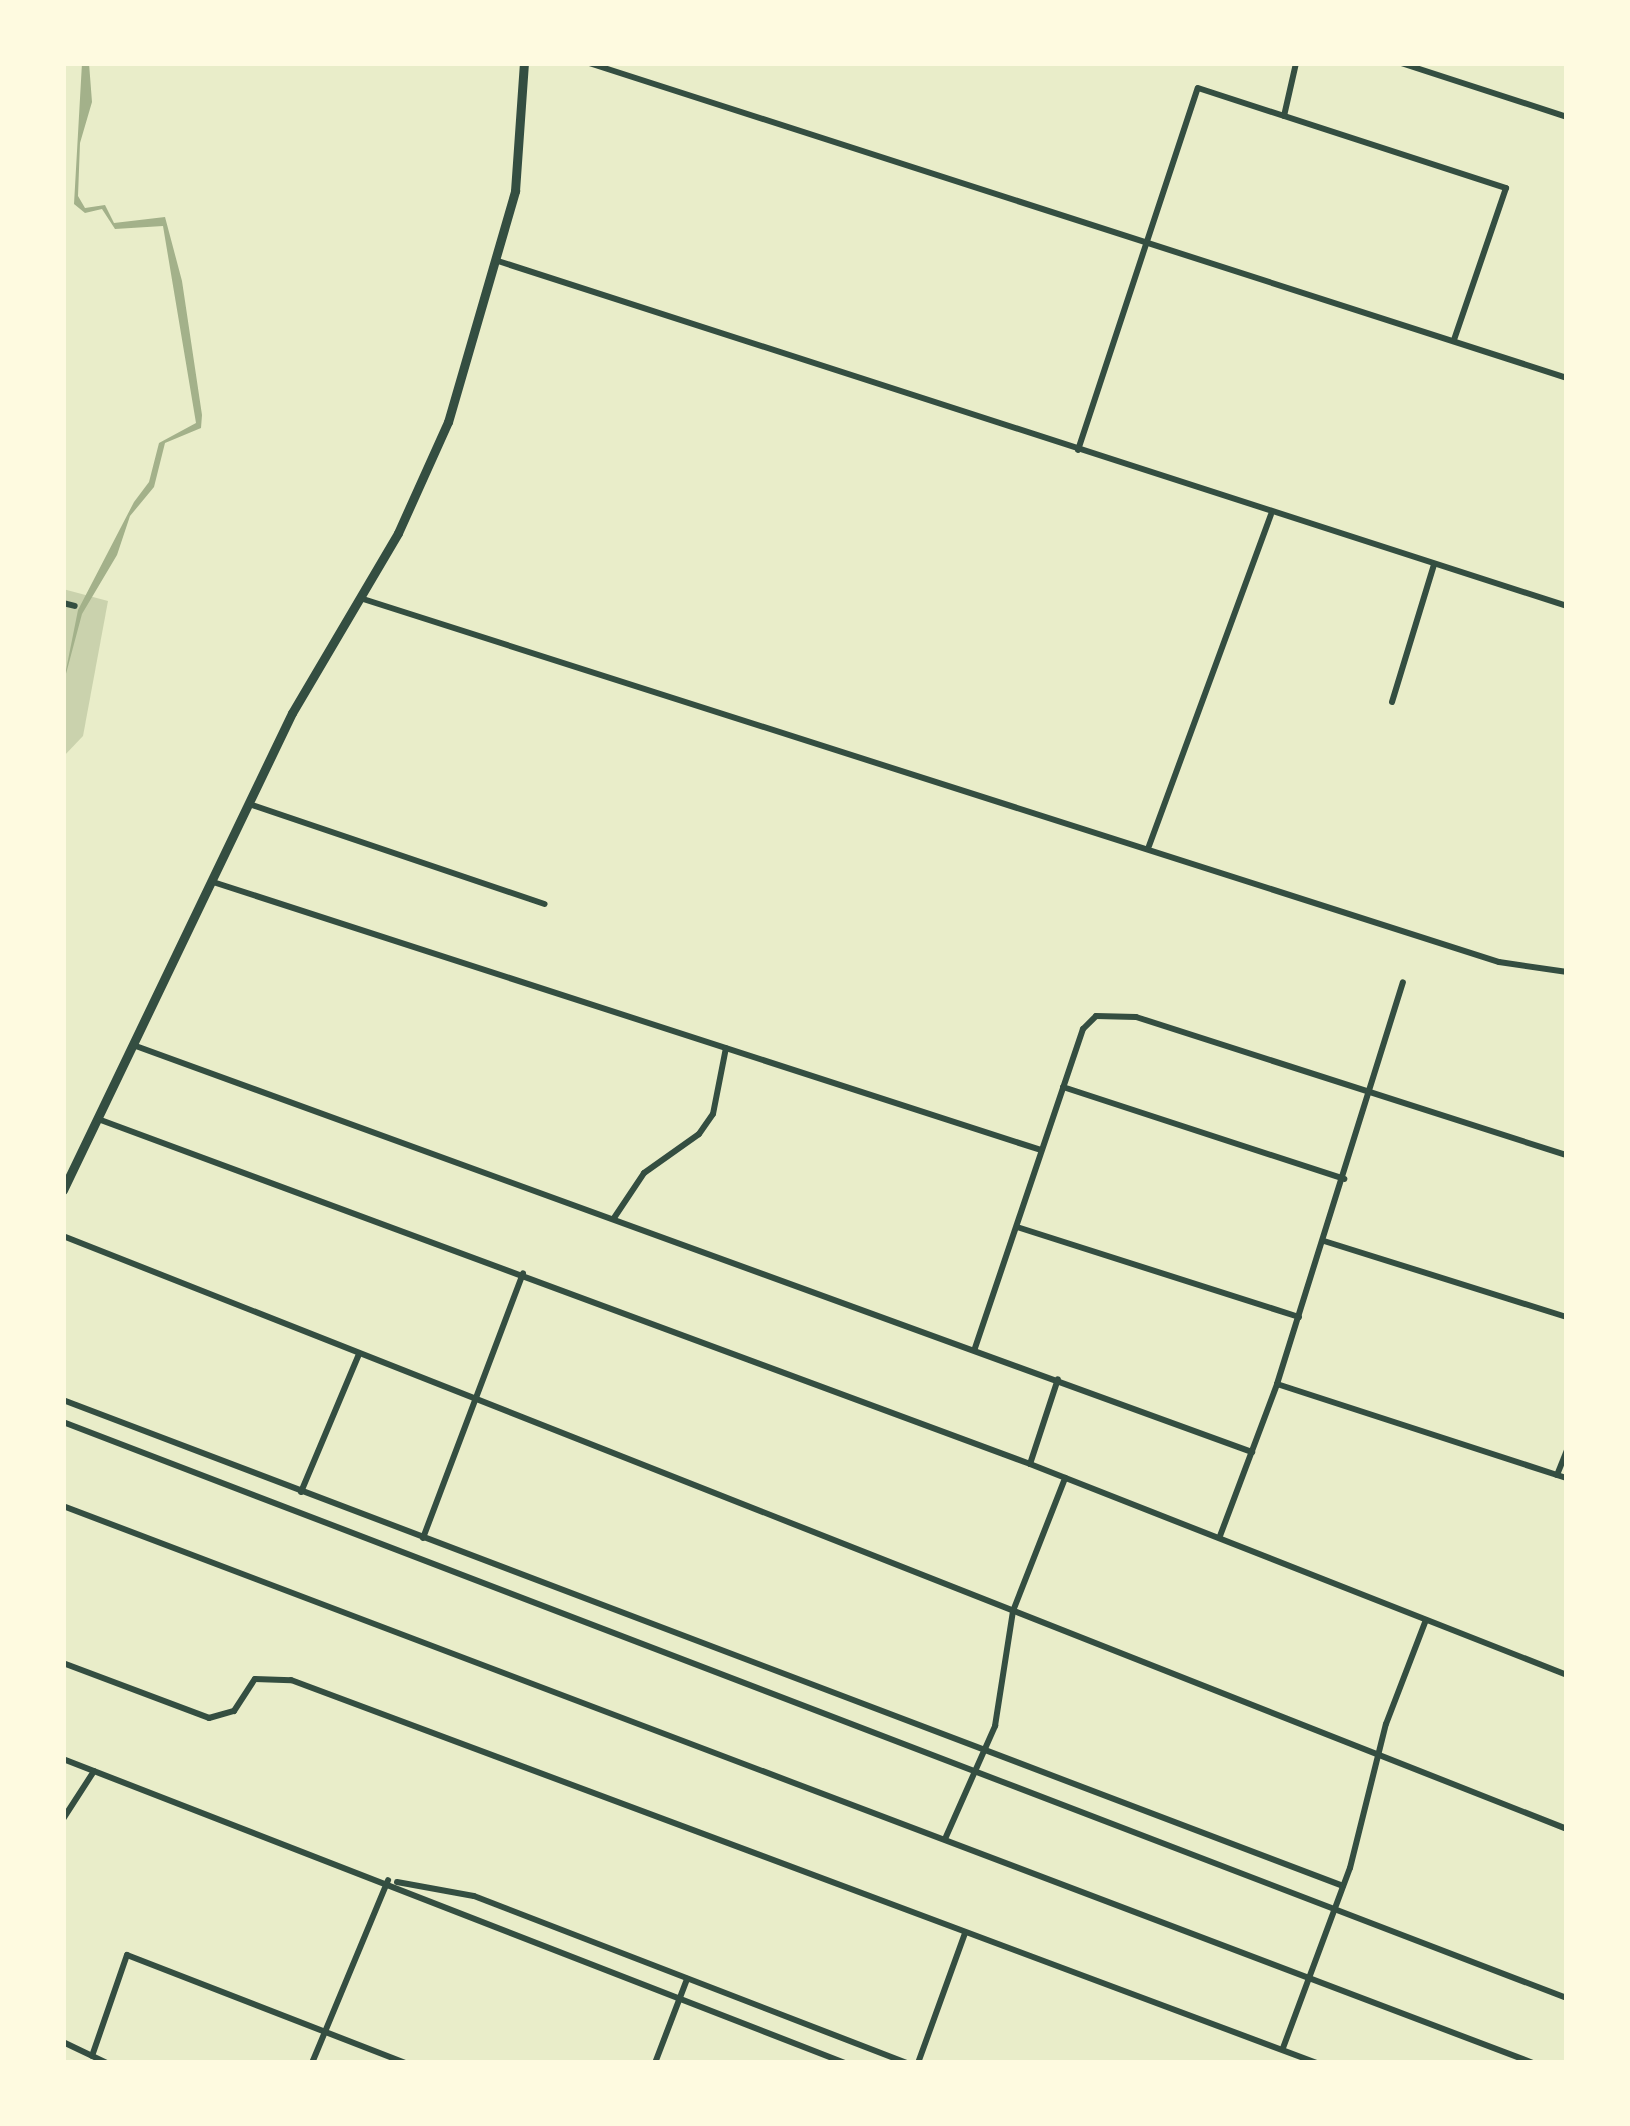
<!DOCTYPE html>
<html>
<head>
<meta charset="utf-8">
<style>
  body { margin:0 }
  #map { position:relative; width:1630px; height:2126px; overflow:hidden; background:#e9edc9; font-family:"Golos Text",sans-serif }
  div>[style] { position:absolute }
  .green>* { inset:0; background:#cad2ad }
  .water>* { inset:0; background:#a3b18a }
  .minor>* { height:6px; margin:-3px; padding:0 3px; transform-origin:3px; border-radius:3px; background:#344e41 }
  .secondary>* { height:9px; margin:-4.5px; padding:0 4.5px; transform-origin:4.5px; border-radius:4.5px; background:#344e41 }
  span { translate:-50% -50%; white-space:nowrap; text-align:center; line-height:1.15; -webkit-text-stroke:10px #fefae0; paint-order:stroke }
  .frame { position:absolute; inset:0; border:66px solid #fefae0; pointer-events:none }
</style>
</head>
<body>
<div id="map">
  <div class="green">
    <div style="clip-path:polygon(63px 589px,108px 601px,83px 736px,63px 757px)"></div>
  </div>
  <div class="water">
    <div style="clip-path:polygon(82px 63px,89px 63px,92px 102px,80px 143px,78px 196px,85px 208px,105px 205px,114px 223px,165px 217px,182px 281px,202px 415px,201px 428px,165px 443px,154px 487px,130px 516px,117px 555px,82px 614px,63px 685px,78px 610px,134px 502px,149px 482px,159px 443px,196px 423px,163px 226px,115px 229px,102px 209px,85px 213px,74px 204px)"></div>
  </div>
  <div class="minor">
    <div style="left:589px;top:63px;width:1027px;rotate:17.85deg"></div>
    <div style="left:1401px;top:63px;width:175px;rotate:18deg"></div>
    <div style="left:1284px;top:116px;width:54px;rotate:-77.2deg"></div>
    <div style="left:498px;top:261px;width:1123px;rotate:17.89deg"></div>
    <div style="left:1078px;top:450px;width:381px;rotate:-71.7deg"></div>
    <div style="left:1198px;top:88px;width:324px;rotate:18deg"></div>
    <div style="left:1506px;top:188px;width:161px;rotate:108.9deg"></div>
    <div style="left:360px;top:598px;width:1196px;rotate:17.72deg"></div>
    <div style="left:1499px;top:962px;width:69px;rotate:8.4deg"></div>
    <div style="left:63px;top:603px;width:12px;rotate:14deg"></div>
    <div style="left:1392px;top:702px;width:143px;rotate:-73deg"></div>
    <div style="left:249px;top:804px;width:312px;rotate:18.7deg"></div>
    <div style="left:1149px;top:846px;width:353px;rotate:-69.8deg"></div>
    <div style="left:213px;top:882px;width:870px;rotate:17.94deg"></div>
    <div style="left:133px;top:1045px;width:1191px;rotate:19.99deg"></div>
    <div style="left:1063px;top:1087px;width:296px;rotate:18.1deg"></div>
    <div style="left:98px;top:1119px;width:994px;rotate:20.31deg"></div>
    <div style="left:1030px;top:1464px;width:577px;rotate:21.45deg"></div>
    <div style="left:614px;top:1218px;width:54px;rotate:-56.3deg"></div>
    <div style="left:644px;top:1173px;width:67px;rotate:-35.3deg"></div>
    <div style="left:699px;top:1134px;width:24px;rotate:-55deg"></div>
    <div style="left:713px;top:1114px;width:67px;rotate:-78.9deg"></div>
    <div style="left:1017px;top:1227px;width:296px;rotate:17.7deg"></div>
    <div style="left:63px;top:1236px;width:1617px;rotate:21.52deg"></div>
    <div style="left:1324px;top:1241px;width:255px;rotate:17.4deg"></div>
    <div style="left:975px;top:1348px;width:337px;rotate:-71.3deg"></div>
    <div style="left:1083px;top:1029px;width:18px;rotate:-45deg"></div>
    <div style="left:1096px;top:1016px;width:40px;rotate:1.4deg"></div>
    <div style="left:1136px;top:1017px;width:453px;rotate:17.8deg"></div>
    <div style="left:1277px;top:1384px;width:305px;rotate:18deg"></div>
    <div style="left:63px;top:1400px;width:1369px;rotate:20.79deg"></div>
    <div style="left:63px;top:1422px;width:1611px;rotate:20.96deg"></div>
    <div style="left:1030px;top:1464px;width:89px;rotate:-71.8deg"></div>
    <div style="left:1557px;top:1475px;width:27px;rotate:-68deg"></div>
    <div style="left:301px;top:1492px;width:150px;rotate:-67.2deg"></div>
    <div style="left:63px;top:1506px;width:1572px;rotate:20.75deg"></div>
    <div style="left:1220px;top:1536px;width:162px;rotate:-69.4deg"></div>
    <div style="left:1277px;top:1384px;width:421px;rotate:-72.6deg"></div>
    <div style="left:423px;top:1538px;width:283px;rotate:-69.3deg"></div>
    <div style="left:63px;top:1663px;width:156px;rotate:20.6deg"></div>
    <div style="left:209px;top:1718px;width:26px;rotate:-16deg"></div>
    <div style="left:234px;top:1711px;width:38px;rotate:-57deg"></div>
    <div style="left:255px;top:1679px;width:36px;rotate:2deg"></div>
    <div style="left:291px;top:1680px;width:1095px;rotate:20.47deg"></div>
    <div style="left:63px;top:1759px;width:839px;rotate:21.24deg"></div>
    <div style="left:63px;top:1819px;width:57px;rotate:-57.1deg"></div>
    <div style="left:945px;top:1839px;width:124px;rotate:-66.1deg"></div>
    <div style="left:995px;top:1726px;width:116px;rotate:-81.1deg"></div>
    <div style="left:1013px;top:1611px;width:143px;rotate:-68.6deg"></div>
    <div style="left:397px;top:1882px;width:78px;rotate:10.3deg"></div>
    <div style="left:474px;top:1896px;width:464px;rotate:21.1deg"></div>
    <div style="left:63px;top:2042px;width:49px;rotate:25.5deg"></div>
    <div style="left:1283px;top:2048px;width:192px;rotate:-69.6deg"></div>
    <div style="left:1350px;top:1868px;width:148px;rotate:-76deg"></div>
    <div style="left:1386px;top:1724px;width:111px;rotate:-69deg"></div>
    <div style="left:92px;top:2056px;width:107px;rotate:-70.9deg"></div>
    <div style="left:127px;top:1955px;width:298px;rotate:21.2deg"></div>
    <div style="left:312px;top:2063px;width:198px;rotate:-67.4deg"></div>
    <div style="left:655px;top:2063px;width:90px;rotate:-69.1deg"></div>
    <div style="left:918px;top:2063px;width:138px;rotate:-70.1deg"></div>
  </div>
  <div class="secondary">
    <div style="left:63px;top:1190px;width:529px;rotate:-64.36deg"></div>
    <div style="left:292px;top:713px;width:209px;rotate:-59.5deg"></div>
    <div style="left:398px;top:533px;width:122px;rotate:-65.8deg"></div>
    <div style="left:448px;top:422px;width:241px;rotate:-73.8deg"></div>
    <div style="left:515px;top:191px;width:128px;rotate:-86deg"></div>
  </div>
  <div class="frame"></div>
</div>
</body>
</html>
